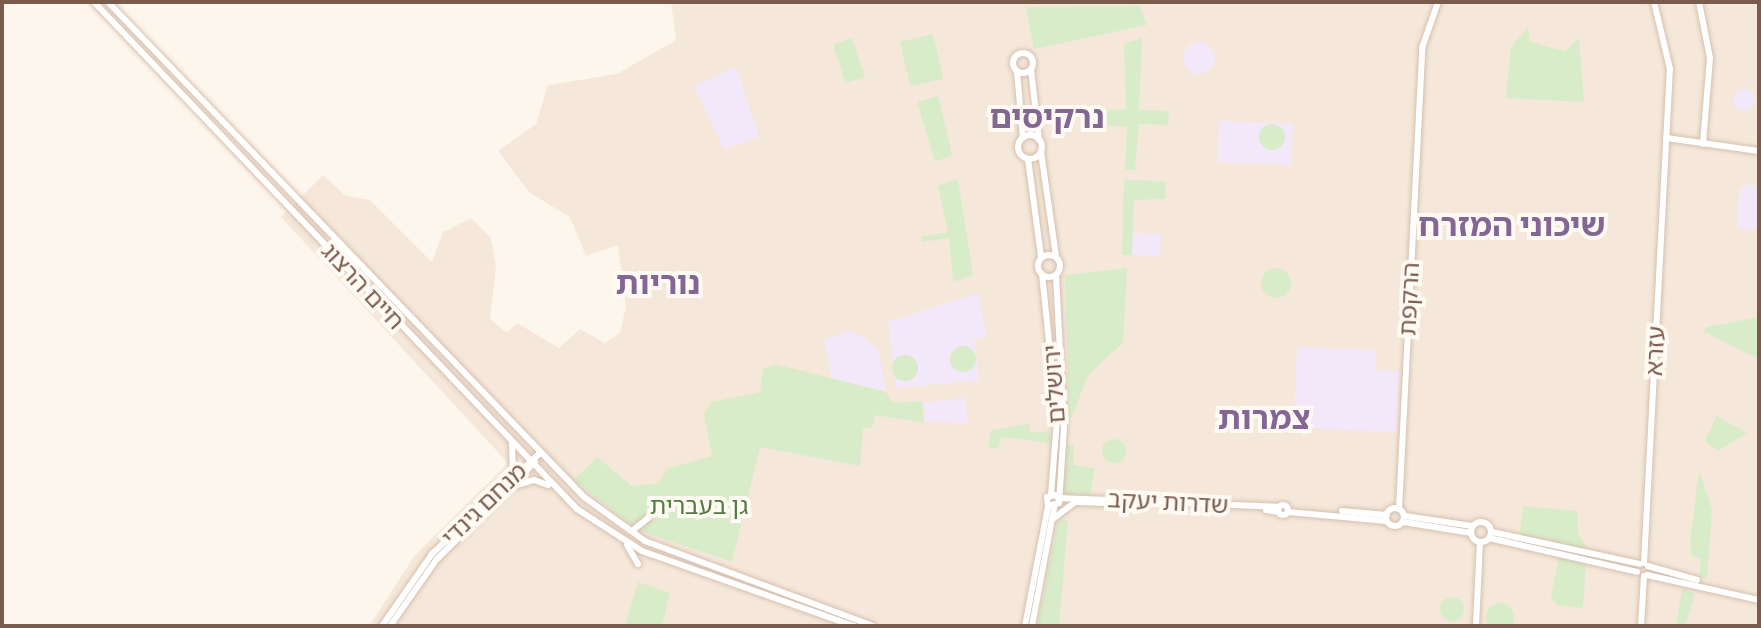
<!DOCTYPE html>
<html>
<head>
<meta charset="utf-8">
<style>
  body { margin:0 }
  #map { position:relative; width:1761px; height:628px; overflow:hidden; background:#fdf6ec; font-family:"PT Sans Narrow","Noto Sans Hebrew",sans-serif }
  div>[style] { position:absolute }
  .residential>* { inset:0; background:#f5e8da }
  .education>* { inset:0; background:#f3e8fa; transform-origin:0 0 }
  .round { border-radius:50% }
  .green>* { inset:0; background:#d8ecc9; transform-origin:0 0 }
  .roads { filter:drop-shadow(0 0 2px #d6c0b0) drop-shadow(0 0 2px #d6c0b0) }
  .secondary>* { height:6px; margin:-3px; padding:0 3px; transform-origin:3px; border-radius:3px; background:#fff }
  .secondary>.ring { margin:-3px; padding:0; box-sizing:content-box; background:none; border:6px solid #fff; border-radius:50% }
  span { translate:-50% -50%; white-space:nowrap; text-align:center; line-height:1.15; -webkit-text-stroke:8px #fffaf3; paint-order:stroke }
  .street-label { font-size:24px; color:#7a5c4d }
  .park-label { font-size:24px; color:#537a41 }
  .district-label { font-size:32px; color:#846695; font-weight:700 }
  .frame { position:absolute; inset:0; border:4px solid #7a5c4d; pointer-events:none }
</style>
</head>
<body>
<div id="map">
  <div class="residential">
    <div style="clip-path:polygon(671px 2px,1759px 2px,1759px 626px,369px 626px,415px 555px,508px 463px,281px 217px,323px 175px,346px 196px,370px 200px,432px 262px,443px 232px,471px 218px,491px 238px,496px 267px,490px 319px,507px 333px,517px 323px,559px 348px,580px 329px,605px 343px,620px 333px,626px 307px,618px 245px,586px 256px,570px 217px,530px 193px,498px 151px,536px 124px,548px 85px,617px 74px,676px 40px)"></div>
  </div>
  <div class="education">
    <div class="round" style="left:1183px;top:42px;width:32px;height:32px"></div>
    <div style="clip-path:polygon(736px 67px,759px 137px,724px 149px,694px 86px)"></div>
    <div class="round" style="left:1733px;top:89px;width:22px;height:22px"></div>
    <div style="left:1219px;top:121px;width:74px;height:41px;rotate:2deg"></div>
    <div style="clip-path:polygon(1747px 183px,1759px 188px,1759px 227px,1750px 230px,1737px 229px,1739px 191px)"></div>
    <div style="left:1132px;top:233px;width:29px;height:22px;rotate:2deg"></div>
    <div style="clip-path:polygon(978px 293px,987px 337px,974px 339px,979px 380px,896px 388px,888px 322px)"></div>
    <div style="clip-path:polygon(852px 330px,878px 349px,886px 391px,832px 381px,824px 339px)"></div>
    <div style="clip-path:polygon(1297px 347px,1376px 350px,1376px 370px,1399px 371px,1397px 432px,1306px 428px,1307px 417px,1294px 417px)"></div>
    <div style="clip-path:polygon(965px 398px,968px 423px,926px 422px,924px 403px)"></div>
  </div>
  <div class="green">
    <div style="clip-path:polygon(1140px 6px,1147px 25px,1034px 49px,1026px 7px)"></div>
    <div style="clip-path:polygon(1528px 27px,1530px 42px,1565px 51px,1579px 39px,1584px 102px,1506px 98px,1511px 47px)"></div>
    <div style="left:933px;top:34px;width:46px;height:34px;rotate:77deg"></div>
    <div style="left:852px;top:38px;width:41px;height:20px;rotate:72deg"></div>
    <div style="clip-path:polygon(1142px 38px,1139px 110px,1169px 111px,1168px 125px,1139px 124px,1135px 170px,1125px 170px,1127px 127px,1095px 125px,1095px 111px,1126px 109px,1124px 44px)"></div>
    <div style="clip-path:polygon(938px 96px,952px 155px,935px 162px,917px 102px)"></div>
    <div class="round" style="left:1259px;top:124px;width:26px;height:26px"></div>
    <div style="clip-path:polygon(958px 179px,973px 275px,953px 282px,949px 238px,922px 242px,921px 237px,948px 232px,938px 186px)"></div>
    <div style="clip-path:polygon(1124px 179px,1166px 182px,1165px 199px,1134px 200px,1132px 255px,1122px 255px)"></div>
    <div style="clip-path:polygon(1127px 268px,1123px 343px,1089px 374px,1069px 423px,1065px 275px)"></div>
    <div class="round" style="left:1261px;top:268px;width:30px;height:30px"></div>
    <div style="clip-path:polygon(1759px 317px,1759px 359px,1704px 332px,1706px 327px)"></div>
    <div class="round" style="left:950px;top:346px;width:26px;height:26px"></div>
    <div class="round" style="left:892px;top:355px;width:26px;height:26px"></div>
    <div style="clip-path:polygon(775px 364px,886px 392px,893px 403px,922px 401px,924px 423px,875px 415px,872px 428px,863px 428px,860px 466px,760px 447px,732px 562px,637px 530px,574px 480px,597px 457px,632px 486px,659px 483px,666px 469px,712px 456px,704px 414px,711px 402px,760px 392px,763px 369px)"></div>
    <div style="clip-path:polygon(1717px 416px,1747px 433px,1718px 451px,1705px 441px)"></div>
    <div style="clip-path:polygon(1029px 424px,1030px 433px,1050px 431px,1051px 443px,1001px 437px,998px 449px,988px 447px,991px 430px)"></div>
    <div class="round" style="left:1102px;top:439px;width:24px;height:24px"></div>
    <div style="clip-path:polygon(1065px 445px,1074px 445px,1074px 465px,1095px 468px,1090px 494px,1061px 495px)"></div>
    <div style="clip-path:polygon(1699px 470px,1712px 509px,1707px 579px,1699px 577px,1701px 558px,1692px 556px,1690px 544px)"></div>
    <div style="clip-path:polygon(1523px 506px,1578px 511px,1578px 534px,1588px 549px,1520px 536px)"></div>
    <div style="clip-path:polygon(1058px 520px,1068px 521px,1059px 626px,1037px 626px)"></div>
    <div style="clip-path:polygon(1559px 557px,1586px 565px,1583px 608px,1557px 605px,1551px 596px)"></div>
    <div style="clip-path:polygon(638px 582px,670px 593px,662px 626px,625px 626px)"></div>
    <div style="clip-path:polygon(1682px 588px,1695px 594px,1685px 626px,1676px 626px)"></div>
    <div class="round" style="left:1440px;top:597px;width:24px;height:24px"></div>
    <div class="round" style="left:1486px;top:603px;width:28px;height:28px"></div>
  </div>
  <div class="roads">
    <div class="secondary">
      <div style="left:94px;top:2px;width:700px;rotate:46.39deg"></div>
      <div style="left:577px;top:509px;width:77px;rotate:32.9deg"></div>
      <div style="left:642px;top:551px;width:225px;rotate:19.5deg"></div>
      <div style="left:108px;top:2px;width:687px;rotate:46.12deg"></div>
      <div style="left:584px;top:497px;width:75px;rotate:35.8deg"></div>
      <div style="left:645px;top:541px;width:243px;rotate:20.4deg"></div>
      <div style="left:1699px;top:2px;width:57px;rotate:78.9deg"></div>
      <div style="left:1710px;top:58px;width:86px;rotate:94.7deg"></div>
      <div class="ring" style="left:1013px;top:53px;width:14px;height:14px"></div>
      <div style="left:1031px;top:69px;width:71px;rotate:83.6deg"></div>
      <div style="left:1017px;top:72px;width:66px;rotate:84.8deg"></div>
      <div class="ring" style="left:1018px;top:135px;width:18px;height:18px"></div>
      <div style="left:1666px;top:138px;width:94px;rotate:8deg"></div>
      <div style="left:1041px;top:152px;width:105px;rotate:81.8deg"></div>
      <div style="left:1028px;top:159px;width:99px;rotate:82.4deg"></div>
      <div class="ring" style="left:1038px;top:255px;width:16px;height:16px"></div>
      <div style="left:1042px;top:274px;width:147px;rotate:84.1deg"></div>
      <div style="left:1057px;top:420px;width:74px;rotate:94.6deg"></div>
      <div style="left:512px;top:444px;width:31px;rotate:88deg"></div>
      <div style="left:514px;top:486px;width:21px;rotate:-17deg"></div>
      <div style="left:534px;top:480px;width:15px;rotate:20deg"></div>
      <div style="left:1056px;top:495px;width:9px;rotate:167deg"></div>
      <div style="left:1047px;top:497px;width:9px;rotate:84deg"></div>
      <div style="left:1048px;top:506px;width:11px;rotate:-15deg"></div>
      <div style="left:1059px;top:503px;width:75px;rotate:-86.2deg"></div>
      <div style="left:1064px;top:428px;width:153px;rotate:-93deg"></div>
      <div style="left:1058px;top:498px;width:220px;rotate:2.3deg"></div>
      <div style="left:1078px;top:502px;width:61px;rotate:1.9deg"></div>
      <div class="ring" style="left:1278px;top:505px;width:4px;height:4px"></div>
      <div class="ring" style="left:1386px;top:508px;width:12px;height:12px"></div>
      <div style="left:1399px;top:509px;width:462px;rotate:-87.1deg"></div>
      <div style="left:1422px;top:48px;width:49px;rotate:-70.8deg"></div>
      <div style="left:1266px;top:510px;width:13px;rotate:9deg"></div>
      <div style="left:1342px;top:511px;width:45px;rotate:5.1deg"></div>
      <div style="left:1288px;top:512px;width:99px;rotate:5.2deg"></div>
      <div style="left:1405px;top:516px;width:68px;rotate:8.5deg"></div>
      <div style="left:1054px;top:518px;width:26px;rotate:-37deg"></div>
      <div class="ring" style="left:1471px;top:522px;width:14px;height:14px"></div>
      <div style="left:1403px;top:522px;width:69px;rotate:9.2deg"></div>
      <div style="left:632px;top:531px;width:22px;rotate:-39deg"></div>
      <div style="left:1492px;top:532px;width:151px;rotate:12.2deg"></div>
      <div style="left:1489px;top:538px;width:152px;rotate:12.9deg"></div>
      <div style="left:627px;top:545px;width:22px;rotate:60deg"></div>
      <div style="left:1644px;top:563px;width:495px;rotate:-87deg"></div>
      <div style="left:1670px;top:69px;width:69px;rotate:-103.4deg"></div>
      <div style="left:1648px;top:566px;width:51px;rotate:15.9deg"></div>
      <div style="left:1647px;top:575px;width:115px;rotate:12.6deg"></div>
      <div style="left:382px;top:626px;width:88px;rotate:-55.2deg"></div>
      <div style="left:432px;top:554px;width:146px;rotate:-43.1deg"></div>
      <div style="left:390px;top:626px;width:82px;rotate:-55deg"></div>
      <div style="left:437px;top:559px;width:138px;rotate:-44.7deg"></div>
      <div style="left:1025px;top:626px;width:122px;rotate:-79.1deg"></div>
      <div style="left:1032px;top:626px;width:120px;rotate:-79.4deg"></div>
      <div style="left:1476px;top:626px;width:84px;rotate:-87.3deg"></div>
      <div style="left:1641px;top:626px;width:50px;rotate:-86.6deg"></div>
    </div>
  </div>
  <div class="street-label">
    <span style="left:363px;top:286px;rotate:47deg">חיים הרצוג</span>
    <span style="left:1409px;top:299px;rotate:-87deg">הרקפת</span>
    <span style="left:1655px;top:351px;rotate:-87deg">עזרא</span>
    <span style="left:1054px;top:384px;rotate:-94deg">ירושלים</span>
    <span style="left:1168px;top:502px;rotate:3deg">שדרות יעקב</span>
    <span style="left:484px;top:504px;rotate:-44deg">מנחם גינדי</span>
  </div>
  <div class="park-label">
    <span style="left:699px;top:506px">גן בעברית</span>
  </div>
  <div class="district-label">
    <span style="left:1047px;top:116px">נרקיסים</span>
    <span style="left:1512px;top:224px">שיכוני המזרח</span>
    <span style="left:658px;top:282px">נוריות</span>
    <span style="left:1264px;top:417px">צמרות</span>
  </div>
  <div class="frame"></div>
</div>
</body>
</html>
